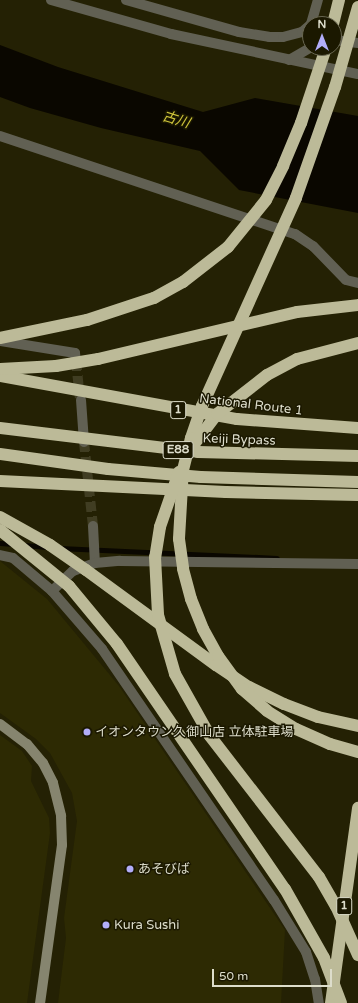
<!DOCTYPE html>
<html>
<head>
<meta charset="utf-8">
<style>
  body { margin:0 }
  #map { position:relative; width:358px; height:1003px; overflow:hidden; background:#242104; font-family:"Varela Round","Noto Sans JP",sans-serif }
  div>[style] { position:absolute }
  .built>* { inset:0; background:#2d2a03 }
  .water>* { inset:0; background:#0a0700 }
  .stream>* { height:5px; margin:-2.5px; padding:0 2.5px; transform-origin:2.5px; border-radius:2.5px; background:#0a0700 }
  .street-tunnel>* { height:10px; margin-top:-5px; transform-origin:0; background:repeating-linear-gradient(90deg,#403d22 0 10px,transparent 0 15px) }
  .street>* { height:10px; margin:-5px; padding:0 5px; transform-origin:5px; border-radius:5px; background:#616053 }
  .secondary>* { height:10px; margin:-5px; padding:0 5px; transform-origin:5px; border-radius:5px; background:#86856f }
  .highway>* { height:12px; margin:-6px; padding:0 6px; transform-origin:6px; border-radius:6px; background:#bcba98 }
  .highway-bridge>* { height:12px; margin:-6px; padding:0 6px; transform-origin:6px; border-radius:6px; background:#bcba98 }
  .dots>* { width:11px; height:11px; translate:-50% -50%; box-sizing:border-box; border:2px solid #1b1800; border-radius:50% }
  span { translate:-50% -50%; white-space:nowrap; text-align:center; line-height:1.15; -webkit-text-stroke:3px #1b1800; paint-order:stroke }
  .shield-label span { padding:1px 3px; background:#1b1800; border:1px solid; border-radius:3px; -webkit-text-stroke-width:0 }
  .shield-label { font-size:12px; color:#ddddcb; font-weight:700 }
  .street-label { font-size:13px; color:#ddddcb }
  .poi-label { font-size:13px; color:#ddddcb }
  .left { translate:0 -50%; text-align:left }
  .water-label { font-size:14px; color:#d1c63c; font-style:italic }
  .north { position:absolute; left:302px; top:16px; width:40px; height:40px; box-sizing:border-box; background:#1b1800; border:1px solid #696751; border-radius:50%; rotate:0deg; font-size:11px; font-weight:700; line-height:16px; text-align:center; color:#ddddcb }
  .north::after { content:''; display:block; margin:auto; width:14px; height:18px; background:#b2adf9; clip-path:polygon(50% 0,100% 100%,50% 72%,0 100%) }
  .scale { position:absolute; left:212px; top:969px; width:120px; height:18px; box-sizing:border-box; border:2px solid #ddddcb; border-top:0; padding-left:5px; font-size:12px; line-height:14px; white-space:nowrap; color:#ddddcb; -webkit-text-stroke:3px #1b1800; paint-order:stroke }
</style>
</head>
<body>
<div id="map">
  <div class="built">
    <div style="clip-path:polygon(0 561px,47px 599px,119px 686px,285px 930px,281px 1003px,58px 1003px,66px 938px,64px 918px,77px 821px,72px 793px,50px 753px,36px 739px,0 713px)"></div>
    <div style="clip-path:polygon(0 735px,22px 751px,32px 766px,31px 781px,49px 818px,50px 833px,27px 1003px,0 1003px)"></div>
  </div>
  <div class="water">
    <div style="clip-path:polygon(0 45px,58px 67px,203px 112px,255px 98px,358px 116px,358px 213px,239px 190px,200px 151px,101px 128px,30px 108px,0 97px)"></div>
  </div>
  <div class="stream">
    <div style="left:0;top:543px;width:14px;rotate:4deg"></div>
    <div style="left:24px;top:545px;width:22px;rotate:5deg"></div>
    <div style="left:59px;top:548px;width:218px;rotate:2.6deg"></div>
  </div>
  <div class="street-tunnel">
    <div style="left:76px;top:361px;width:37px;rotate:84deg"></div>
    <div style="left:84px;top:442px;width:84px;rotate:83.9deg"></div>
  </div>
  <div class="street">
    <div style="left:51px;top:0;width:125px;rotate:15.8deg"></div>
    <div style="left:171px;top:34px;width:191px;rotate:12.1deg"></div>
    <div style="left:126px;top:0;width:117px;rotate:15.8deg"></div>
    <div style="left:239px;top:32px;width:30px;rotate:9deg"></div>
    <div style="left:269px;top:37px;width:14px"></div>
    <div style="left:283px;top:37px;width:20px;rotate:-15deg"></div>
    <div style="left:302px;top:32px;width:11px;rotate:-41deg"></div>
    <div style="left:311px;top:24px;width:25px;rotate:-74deg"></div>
    <div style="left:334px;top:40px;width:24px;rotate:7deg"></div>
    <div style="left:289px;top:60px;width:24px;rotate:-30deg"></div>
    <div style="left:0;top:136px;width:311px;rotate:18.4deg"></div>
    <div style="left:295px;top:234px;width:22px;rotate:34deg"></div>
    <div style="left:313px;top:246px;width:47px;rotate:45.9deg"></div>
    <div style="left:346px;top:280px;width:12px;rotate:14deg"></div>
    <div style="left:0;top:341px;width:76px;rotate:9.1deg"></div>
    <div style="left:75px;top:353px;width:8px;rotate:83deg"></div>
    <div style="left:81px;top:400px;width:42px;rotate:85.9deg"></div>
    <div style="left:93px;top:526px;width:37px;rotate:87deg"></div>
    <div style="left:0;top:555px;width:13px;rotate:13deg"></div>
    <div style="left:13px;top:558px;width:51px;rotate:40.2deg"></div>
    <div style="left:52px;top:591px;width:77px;rotate:49.2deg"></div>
    <div style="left:102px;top:649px;width:304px;rotate:55.6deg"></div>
    <div style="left:274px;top:900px;width:61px;rotate:58.4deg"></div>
    <div style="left:306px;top:952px;width:28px;rotate:72deg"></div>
    <div style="left:315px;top:979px;width:24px;rotate:81deg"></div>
    <div style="left:52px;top:591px;width:29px;rotate:-44deg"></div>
    <div style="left:73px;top:571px;width:23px;rotate:-20deg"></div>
    <div style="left:95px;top:563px;width:25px;rotate:-5deg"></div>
    <div style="left:120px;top:561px;width:238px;rotate:0.7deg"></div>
  </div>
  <div class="secondary">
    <div style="left:0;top:724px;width:34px;rotate:37deg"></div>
    <div style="left:27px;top:744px;width:25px;rotate:50deg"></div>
    <div style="left:43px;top:763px;width:22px;rotate:63deg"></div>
    <div style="left:53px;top:783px;width:34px;rotate:76deg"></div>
    <div style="left:61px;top:816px;width:29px;rotate:88deg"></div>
    <div style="left:62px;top:845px;width:160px;rotate:97.9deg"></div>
  </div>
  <div class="highway">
    <div style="left:333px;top:24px;width:25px;rotate:-76deg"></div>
    <div style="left:267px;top:375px;width:34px;rotate:-28deg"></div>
    <div style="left:297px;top:359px;width:63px;rotate:-14.7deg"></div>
    <div style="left:0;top:376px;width:241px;rotate:10.3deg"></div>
    <div style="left:237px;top:419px;width:121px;rotate:4.3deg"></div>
    <div style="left:0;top:481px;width:226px;rotate:2.8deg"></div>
    <div style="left:226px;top:492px;width:132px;rotate:1.3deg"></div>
    <div style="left:86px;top:570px;width:161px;rotate:36.2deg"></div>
    <div style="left:216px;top:665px;width:40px;rotate:34deg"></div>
    <div style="left:249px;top:687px;width:39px;rotate:26deg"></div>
    <div style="left:284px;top:704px;width:36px;rotate:21deg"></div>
    <div style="left:318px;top:717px;width:41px;rotate:12.7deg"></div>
    <div style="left:331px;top:1003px;width:197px;rotate:-82.1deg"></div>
  </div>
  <div class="highway-bridge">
    <div style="left:358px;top:7px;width:83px;rotate:106deg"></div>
    <div style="left:335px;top:87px;width:118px;rotate:109.4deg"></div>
    <div style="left:296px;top:198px;width:228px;rotate:114.3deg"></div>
    <div style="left:202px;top:406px;width:34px;rotate:109deg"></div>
    <div style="left:191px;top:438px;width:32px;rotate:104deg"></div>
    <div style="left:183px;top:469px;width:70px;rotate:93.3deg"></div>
    <div style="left:179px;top:539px;width:30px;rotate:82deg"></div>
    <div style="left:183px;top:569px;width:31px;rotate:75deg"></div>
    <div style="left:191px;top:599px;width:32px;rotate:68deg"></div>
    <div style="left:203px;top:629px;width:31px;rotate:61deg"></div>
    <div style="left:218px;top:656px;width:41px;rotate:54deg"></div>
    <div style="left:242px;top:689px;width:33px;rotate:41deg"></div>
    <div style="left:267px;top:711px;width:34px;rotate:32deg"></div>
    <div style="left:296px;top:729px;width:37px;rotate:24deg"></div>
    <div style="left:330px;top:744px;width:29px;rotate:16deg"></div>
    <div style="left:0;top:338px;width:89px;rotate:-11.7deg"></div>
    <div style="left:87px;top:320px;width:71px;rotate:-18.2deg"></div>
    <div style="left:154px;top:298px;width:33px;rotate:-29deg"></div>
    <div style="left:183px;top:282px;width:57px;rotate:-37.9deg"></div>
    <div style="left:228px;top:247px;width:60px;rotate:-51deg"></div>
    <div style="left:266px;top:200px;width:38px;rotate:-63deg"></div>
    <div style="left:283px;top:166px;width:47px;rotate:-67.3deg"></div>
    <div style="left:301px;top:123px;width:79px;rotate:-71.6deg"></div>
    <div style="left:0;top:369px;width:56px;rotate:-3.1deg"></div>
    <div style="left:56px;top:366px;width:43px;rotate:-9.5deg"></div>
    <div style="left:98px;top:359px;width:204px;rotate:-13.3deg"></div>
    <div style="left:297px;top:312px;width:61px;rotate:-6.5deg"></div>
    <div style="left:0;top:428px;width:199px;rotate:6.9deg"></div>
    <div style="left:198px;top:452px;width:160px;rotate:1.4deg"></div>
    <div style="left:192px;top:447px;width:41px;rotate:-52.9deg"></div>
    <div style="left:217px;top:414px;width:63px;rotate:-38deg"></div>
    <div style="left:0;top:454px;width:109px;rotate:7.9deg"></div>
    <div style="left:108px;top:469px;width:93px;rotate:4.9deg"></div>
    <div style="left:201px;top:477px;width:157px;rotate:1.8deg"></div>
    <div style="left:179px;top:472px;width:58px;rotate:109.1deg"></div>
    <div style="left:160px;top:527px;width:30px;rotate:99deg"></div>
    <div style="left:155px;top:557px;width:58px;rotate:87deg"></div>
    <div style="left:158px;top:615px;width:61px;rotate:73.9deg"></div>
    <div style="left:175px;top:674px;width:71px;rotate:60.6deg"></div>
    <div style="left:210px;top:736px;width:178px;rotate:52.3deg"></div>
    <div style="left:319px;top:877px;width:34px;rotate:60deg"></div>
    <div style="left:336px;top:906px;width:54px;rotate:65.8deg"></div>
    <div style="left:0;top:517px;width:57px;rotate:29.2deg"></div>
    <div style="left:50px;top:545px;width:44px;rotate:34.8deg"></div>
    <div style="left:0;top:530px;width:89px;rotate:39.1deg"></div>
    <div style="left:69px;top:586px;width:75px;rotate:50.4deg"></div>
    <div style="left:117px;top:644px;width:297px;rotate:55.6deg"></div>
    <div style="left:285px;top:889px;width:79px;rotate:60.5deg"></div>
    <div style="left:324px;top:958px;width:48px;rotate:69.3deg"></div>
  </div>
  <div class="dots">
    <div style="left:87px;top:732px;background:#b2adf9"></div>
    <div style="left:130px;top:869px;background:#b2adf9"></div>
    <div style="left:106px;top:925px;background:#b2adf9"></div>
  </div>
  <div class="shield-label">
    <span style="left:178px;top:410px">1</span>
    <span style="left:178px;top:450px">E88</span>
    <span style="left:344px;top:906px">1</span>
  </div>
  <div class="street-label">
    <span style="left:251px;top:405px;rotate:7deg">National Route 1</span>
    <span style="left:239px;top:440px;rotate:2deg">Keiji Bypass</span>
  </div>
  <div class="poi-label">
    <span class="left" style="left:95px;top:732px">イオンタウン久御山店 立体駐車場</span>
    <span class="left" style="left:138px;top:869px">あそびば</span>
    <span class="left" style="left:114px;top:925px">Kura Sushi</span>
  </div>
  <div class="water-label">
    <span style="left:176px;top:120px;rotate:17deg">古川</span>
  </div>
  <div class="north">N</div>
  <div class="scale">50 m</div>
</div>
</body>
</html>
